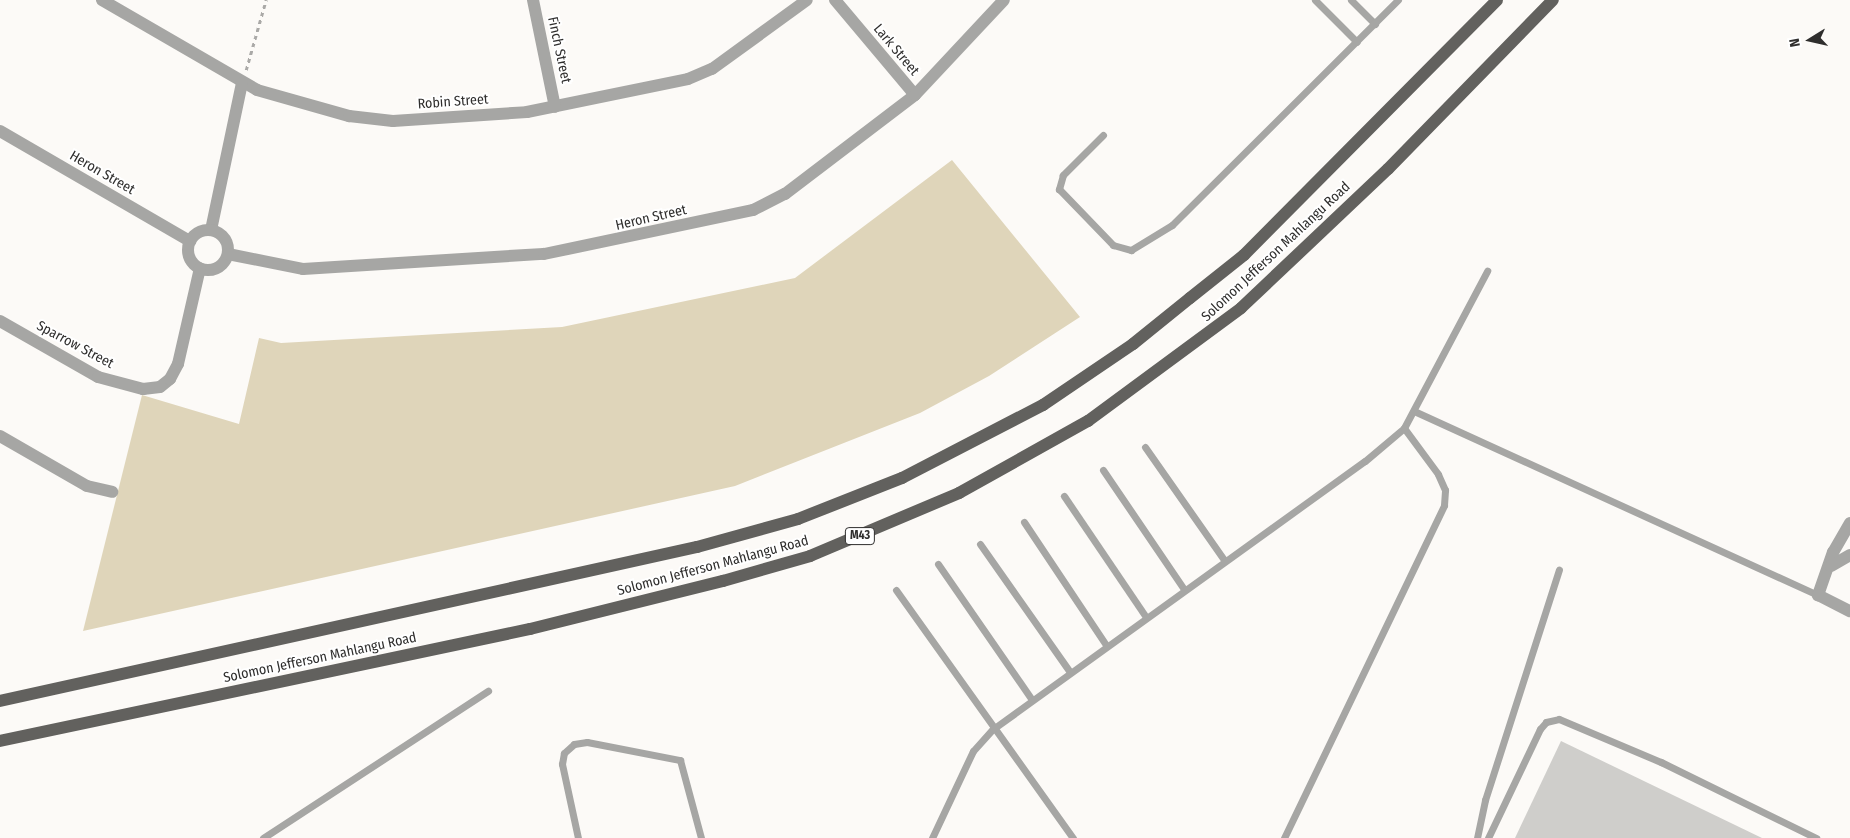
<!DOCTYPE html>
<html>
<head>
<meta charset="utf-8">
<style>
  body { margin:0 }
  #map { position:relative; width:1850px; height:838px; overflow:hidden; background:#fcfaf7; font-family:"Fira Sans Condensed",sans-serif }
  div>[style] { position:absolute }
  .green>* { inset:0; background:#dfd5ba }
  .building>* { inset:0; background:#cfcecb }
  .path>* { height:2.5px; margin-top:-1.25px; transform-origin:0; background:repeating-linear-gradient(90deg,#aaa9a7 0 4px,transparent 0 8px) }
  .service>* { height:7px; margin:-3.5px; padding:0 3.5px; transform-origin:3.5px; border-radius:3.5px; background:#a6a6a4 }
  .minor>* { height:12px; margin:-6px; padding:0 6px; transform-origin:6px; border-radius:6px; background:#a6a6a4 }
  .minor>.ring { margin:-6px; padding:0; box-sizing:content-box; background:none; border:12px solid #a6a6a4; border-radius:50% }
  .primary>* { height:12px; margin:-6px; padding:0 6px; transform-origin:6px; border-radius:6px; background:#62615e }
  span { translate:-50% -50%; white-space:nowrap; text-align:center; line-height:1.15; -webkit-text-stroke:4px #fff; paint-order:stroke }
  .shield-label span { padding:1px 4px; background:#fff; border:1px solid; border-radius:4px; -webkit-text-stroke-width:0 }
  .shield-label { font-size:12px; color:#2f2e2d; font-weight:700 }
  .street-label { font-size:14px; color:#2f2e2d }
  .north { position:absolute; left:1785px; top:15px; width:50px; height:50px; -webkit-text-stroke:4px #fff; paint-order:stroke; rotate:260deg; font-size:14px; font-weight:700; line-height:20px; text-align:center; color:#2f2e2d }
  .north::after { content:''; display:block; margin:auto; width:18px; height:22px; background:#2f2e2d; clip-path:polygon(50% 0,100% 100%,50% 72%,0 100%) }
</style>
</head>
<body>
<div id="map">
  <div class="green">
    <div style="clip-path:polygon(952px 160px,1080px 317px,989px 376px,920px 413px,735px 486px,83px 631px,142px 395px,239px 424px,259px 338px,281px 343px,562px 327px,795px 278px)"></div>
  </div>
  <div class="building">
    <div style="clip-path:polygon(1561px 741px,1762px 838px,1515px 838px)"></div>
  </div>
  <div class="path">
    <div style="left:246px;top:70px;width:73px;rotate:-74.1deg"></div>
  </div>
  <div class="service">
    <div style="left:1315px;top:0;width:59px;rotate:45deg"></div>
    <div style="left:1351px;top:0;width:34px;rotate:45deg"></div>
    <div style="left:1103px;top:135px;width:57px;rotate:135deg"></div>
    <div style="left:1063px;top:175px;width:15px;rotate:106deg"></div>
    <div style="left:1059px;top:189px;width:78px;rotate:46deg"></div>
    <div style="left:1113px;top:245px;width:19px;rotate:16deg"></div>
    <div style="left:1131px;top:250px;width:48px;rotate:-31.4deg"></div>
    <div style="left:1172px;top:225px;width:319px;rotate:-44.9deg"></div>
    <div style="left:1414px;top:411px;width:444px;rotate:24.5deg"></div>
    <div style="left:1145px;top:447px;width:138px;rotate:55deg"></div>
    <div style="left:1103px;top:470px;width:144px;rotate:55.8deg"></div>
    <div style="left:1064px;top:496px;width:146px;rotate:55.9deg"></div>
    <div style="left:1024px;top:522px;width:148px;rotate:56.3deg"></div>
    <div style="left:980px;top:544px;width:156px;rotate:54.9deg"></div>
    <div style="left:938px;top:564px;width:165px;rotate:55.3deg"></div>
    <div style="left:896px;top:590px;width:305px;rotate:54.5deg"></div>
    <div style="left:263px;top:838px;width:269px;rotate:-33.2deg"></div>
    <div style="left:578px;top:838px;width:76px;rotate:-102.2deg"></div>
    <div style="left:562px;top:764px;width:11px;rotate:-80deg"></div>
    <div style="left:564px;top:753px;width:13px;rotate:-42deg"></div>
    <div style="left:574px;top:744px;width:13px;rotate:-9deg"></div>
    <div style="left:587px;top:742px;width:95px;rotate:11deg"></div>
    <div style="left:680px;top:760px;width:81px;rotate:74.9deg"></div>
    <div style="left:932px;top:838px;width:96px;rotate:-64.8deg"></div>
    <div style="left:973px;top:751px;width:30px;rotate:-48deg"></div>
    <div style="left:993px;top:729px;width:458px;rotate:-35.8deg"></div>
    <div style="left:1365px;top:461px;width:51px;rotate:-40.2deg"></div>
    <div style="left:1404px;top:428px;width:178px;rotate:-62.1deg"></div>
    <div style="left:1284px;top:838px;width:369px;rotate:-64.3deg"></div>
    <div style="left:1444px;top:505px;width:15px;rotate:-86deg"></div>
    <div style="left:1445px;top:490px;width:17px;rotate:-114deg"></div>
    <div style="left:1438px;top:474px;width:57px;rotate:-126.5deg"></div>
    <div style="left:1477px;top:838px;width:39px;rotate:-78deg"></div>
    <div style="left:1485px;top:800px;width:242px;rotate:-72.2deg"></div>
    <div style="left:1488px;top:838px;width:121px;rotate:-64.5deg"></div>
    <div style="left:1540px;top:729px;width:9px;rotate:-49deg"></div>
    <div style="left:1546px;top:722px;width:13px;rotate:-13deg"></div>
    <div style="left:1559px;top:719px;width:111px;rotate:22.9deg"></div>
    <div style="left:1661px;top:762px;width:173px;rotate:26.1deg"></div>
  </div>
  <div class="minor">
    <div style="left:102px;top:0;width:179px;rotate:30.1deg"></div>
    <div style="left:257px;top:90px;width:96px;rotate:15.8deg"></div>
    <div style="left:349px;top:116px;width:44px;rotate:6.5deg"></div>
    <div style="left:393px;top:121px;width:134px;rotate:-3.8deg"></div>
    <div style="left:527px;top:112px;width:164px;rotate:-11.6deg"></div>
    <div style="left:688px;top:79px;width:26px;rotate:-23deg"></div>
    <div style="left:712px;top:69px;width:117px;rotate:-36deg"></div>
    <div style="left:533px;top:0;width:109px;rotate:78.4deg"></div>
    <div style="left:835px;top:0;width:124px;rotate:49.9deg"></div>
    <div style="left:0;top:131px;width:220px;rotate:30.1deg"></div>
    <div style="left:211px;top:230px;width:150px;rotate:-78.1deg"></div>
    <div class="ring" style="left:188px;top:230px;width:28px;height:28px"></div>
    <div style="left:228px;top:254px;width:76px;rotate:11.3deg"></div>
    <div style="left:303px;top:269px;width:241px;rotate:-3.6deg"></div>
    <div style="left:544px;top:254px;width:214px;rotate:-11.9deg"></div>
    <div style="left:753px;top:210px;width:36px;rotate:-27deg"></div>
    <div style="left:785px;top:194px;width:163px;rotate:-37.3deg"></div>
    <div style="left:915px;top:95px;width:130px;rotate:-46.9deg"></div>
    <div style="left:0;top:321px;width:113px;rotate:29.7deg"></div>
    <div style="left:98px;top:377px;width:47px;rotate:14.9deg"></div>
    <div style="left:143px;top:389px;width:17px;rotate:-7deg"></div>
    <div style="left:160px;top:387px;width:13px;rotate:-39deg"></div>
    <div style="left:170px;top:379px;width:17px;rotate:-62deg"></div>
    <div style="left:178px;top:364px;width:98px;rotate:-77.1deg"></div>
    <div style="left:0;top:436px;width:100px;rotate:29.9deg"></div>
    <div style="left:87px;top:486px;width:26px;rotate:13deg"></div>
    <div style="left:1850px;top:523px;width:34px;rotate:120deg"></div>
    <div style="left:1833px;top:552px;width:46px;rotate:109.2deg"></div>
    <div style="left:1818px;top:595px;width:36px;rotate:27deg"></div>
    <div style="left:1831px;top:566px;width:22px;rotate:-30deg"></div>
  </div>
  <div class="primary">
    <div style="left:0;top:701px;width:714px;rotate:-12.46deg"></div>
    <div style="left:697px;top:547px;width:105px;rotate:-15.5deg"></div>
    <div style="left:798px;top:519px;width:112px;rotate:-21.5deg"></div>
    <div style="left:902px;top:478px;width:159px;rotate:-27.4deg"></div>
    <div style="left:1043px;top:405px;width:109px;rotate:-34.1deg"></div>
    <div style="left:1133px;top:344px;width:73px;rotate:-38.9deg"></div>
    <div style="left:1190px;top:298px;width:69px;rotate:-38.5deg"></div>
    <div style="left:1244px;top:255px;width:359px;rotate:-45.2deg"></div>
    <div style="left:0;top:741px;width:542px;rotate:-11.93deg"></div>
    <div style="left:530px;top:629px;width:199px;rotate:-14deg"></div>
    <div style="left:723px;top:581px;width:91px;rotate:-16deg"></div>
    <div style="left:810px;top:556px;width:162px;rotate:-22.9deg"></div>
    <div style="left:959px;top:493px;width:148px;rotate:-29.2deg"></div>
    <div style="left:1088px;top:421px;width:190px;rotate:-36.4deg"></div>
    <div style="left:1241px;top:308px;width:202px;rotate:-43.4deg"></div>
    <div style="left:1388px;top:169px;width:236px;rotate:-45.7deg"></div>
  </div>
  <div class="shield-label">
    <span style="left:860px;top:536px">M43</span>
  </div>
  <div class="street-label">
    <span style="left:559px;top:50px;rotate:78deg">Finch Street</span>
    <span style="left:896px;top:50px;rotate:50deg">Lark Street</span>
    <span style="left:453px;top:102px;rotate:-4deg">Robin Street</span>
    <span style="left:102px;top:173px;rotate:30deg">Heron Street</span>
    <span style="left:651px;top:218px;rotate:-13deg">Heron Street</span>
    <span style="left:1276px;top:252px;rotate:-43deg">Solomon Jefferson Mahlangu Road</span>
    <span style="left:75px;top:345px;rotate:28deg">Sparrow Street</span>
    <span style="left:713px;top:566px;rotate:-15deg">Solomon Jefferson Mahlangu Road</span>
    <span style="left:320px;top:658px;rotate:-12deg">Solomon Jefferson Mahlangu Road</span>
  </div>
  <div class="north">N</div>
</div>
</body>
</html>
